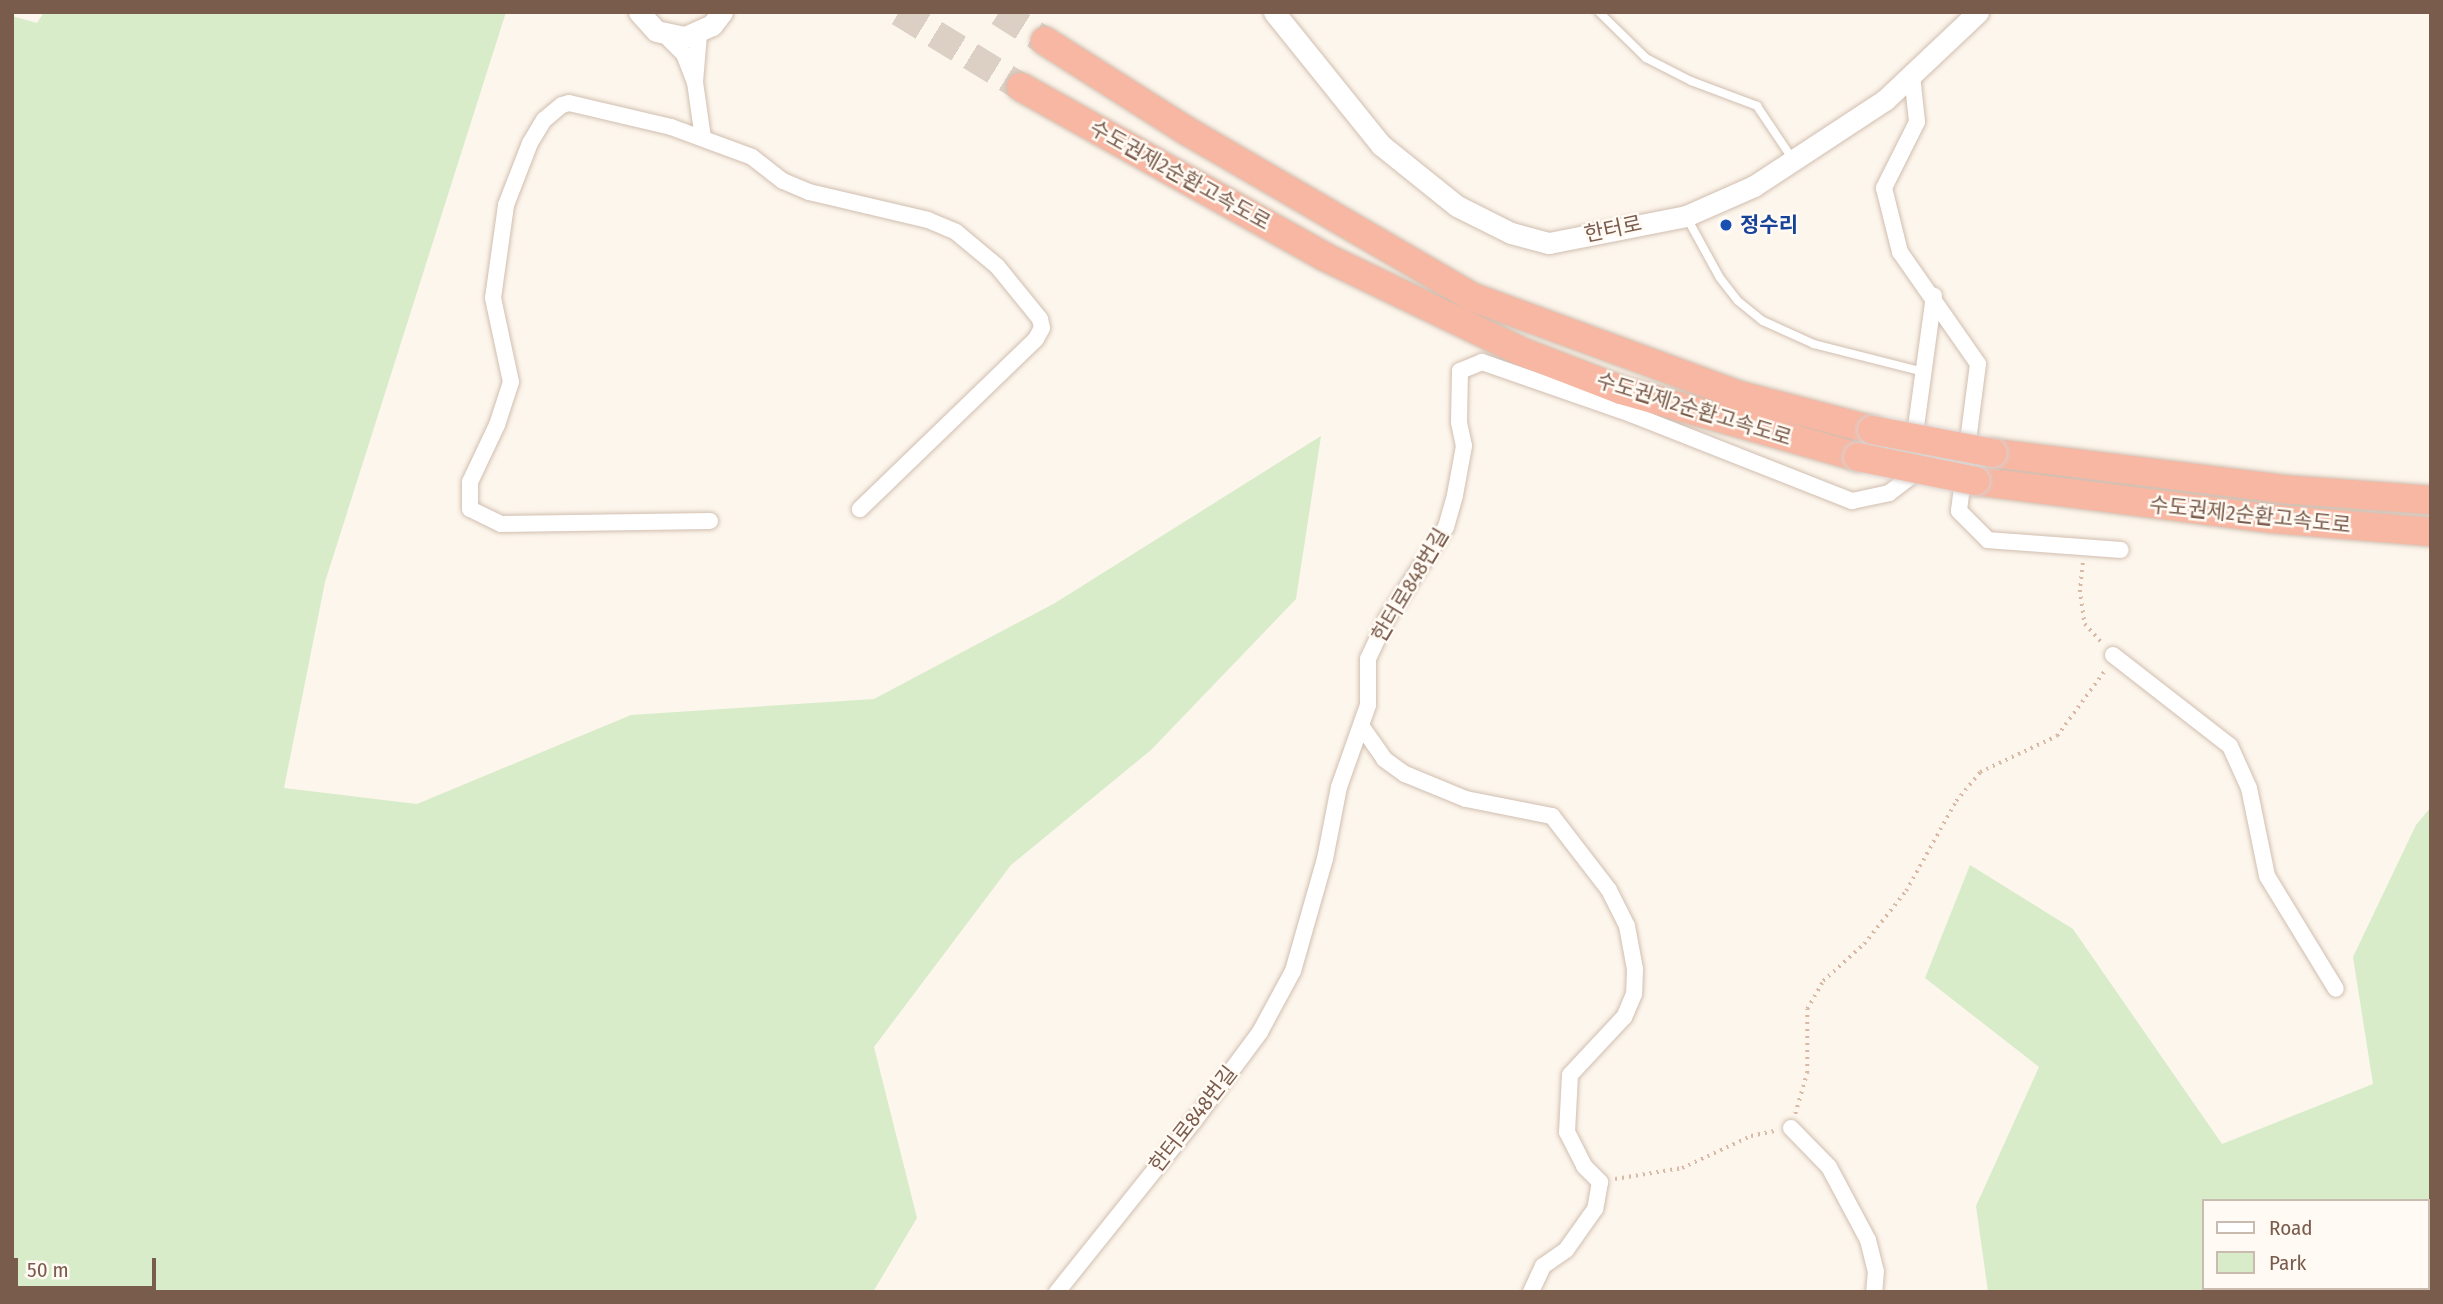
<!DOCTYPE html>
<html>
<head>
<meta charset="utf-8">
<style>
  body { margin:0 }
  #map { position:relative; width:2443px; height:1304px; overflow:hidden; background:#fdf6ec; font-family:"Fira Sans Condensed","Noto Sans KR",sans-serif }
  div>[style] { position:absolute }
  .green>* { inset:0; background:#d8ecc9 }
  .motorway-tunnel>* { height:28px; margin-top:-14px; transform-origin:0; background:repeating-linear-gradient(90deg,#dcd0c4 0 28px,transparent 0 42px) }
  .path>* { height:3.5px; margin-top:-1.75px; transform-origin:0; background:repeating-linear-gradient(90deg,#d9b8a5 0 2px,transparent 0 7px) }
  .roads { filter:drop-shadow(0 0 2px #d1beb0) drop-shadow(0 0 2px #d1beb0) }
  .service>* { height:8px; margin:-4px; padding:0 4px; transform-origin:4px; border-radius:4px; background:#fff }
  .minor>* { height:16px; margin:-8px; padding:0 8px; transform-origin:8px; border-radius:8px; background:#fff }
  .secondary>* { height:21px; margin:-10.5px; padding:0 10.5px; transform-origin:10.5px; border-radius:10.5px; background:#fff }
  .motorway>* { height:28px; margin:-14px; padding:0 14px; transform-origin:14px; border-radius:14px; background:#f7b7a3 }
  .bridges { filter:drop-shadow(0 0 2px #dad1cd) drop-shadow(0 0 2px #dad1cd) }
  .motorway-bridge>* { height:28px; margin:-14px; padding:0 14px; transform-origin:14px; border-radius:14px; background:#f7b7a3 }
  .dots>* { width:19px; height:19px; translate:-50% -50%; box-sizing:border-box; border:4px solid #fffaf3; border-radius:50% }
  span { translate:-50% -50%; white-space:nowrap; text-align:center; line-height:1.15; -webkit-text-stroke:5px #fffaf3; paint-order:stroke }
  .street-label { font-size:21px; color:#7a5c4d }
  .transit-label { font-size:21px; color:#164399; font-weight:700 }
  .left { translate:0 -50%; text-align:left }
  .frame { position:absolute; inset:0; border:14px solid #7a5c4d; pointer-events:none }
  .legend { position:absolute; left:2202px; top:1199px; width:228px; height:91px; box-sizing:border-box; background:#fffaf3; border:2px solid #cabbb1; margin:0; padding:9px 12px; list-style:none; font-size:21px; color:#7a5c4d }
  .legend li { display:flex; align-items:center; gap:14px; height:35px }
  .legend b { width:35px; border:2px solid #cabbb1 }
  .scale { position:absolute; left:14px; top:1258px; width:142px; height:32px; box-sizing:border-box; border:4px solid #7a5c4d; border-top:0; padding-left:9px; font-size:21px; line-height:24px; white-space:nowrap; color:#7a5c4d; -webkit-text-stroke:5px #fffaf3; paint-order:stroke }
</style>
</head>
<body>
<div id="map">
  <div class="green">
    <div style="clip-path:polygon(44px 12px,506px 12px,325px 582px,284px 788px,417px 804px,631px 715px,874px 699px,1055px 603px,1321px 436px,1296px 599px,1151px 750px,1011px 865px,874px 1047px,917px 1218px,873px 1292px,12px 1292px,12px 16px,37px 23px)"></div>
    <div style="clip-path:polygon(evenodd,2431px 807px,2431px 1292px,1988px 1292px,1976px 1206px,2039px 1067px,1925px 978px,1970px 865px,2073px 929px,2222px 1144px,2373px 1084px,2353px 957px,2416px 825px,2431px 807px,2203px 1201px,2427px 1201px,2427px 1288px,2203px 1288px,2203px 1201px)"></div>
  </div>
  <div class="motorway-tunnel">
    <div style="left:899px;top:12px;width:143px;rotate:31.6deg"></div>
    <div style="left:999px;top:12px;width:54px;rotate:32.2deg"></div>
  </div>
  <div class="path">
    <div style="left:2083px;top:563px;width:27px;rotate:96deg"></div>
    <div style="left:2080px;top:590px;width:34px;rotate:82deg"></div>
    <div style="left:2085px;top:624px;width:25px;rotate:48deg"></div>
    <div style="left:1795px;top:1114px;width:43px;rotate:-73.7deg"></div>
    <div style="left:1807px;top:1073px;width:64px;rotate:-90deg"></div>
    <div style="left:1807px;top:1009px;width:32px;rotate:-60deg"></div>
    <div style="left:1823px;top:981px;width:55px;rotate:-42.1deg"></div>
    <div style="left:1864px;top:944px;width:68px;rotate:-51.6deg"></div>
    <div style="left:1906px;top:891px;width:103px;rotate:-60.9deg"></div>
    <div style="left:1956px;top:801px;width:38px;rotate:-50deg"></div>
    <div style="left:1980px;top:772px;width:85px;rotate:-25.1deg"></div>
    <div style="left:2057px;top:736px;width:83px;rotate:-53.8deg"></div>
    <div style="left:1615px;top:1179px;width:68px;rotate:-9.3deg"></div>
    <div style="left:1682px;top:1168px;width:76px;rotate:-24.9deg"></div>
    <div style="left:1751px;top:1136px;width:24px;rotate:-12deg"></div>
  </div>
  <div class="roads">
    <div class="service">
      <div style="left:1599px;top:12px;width:66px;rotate:44.4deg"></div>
      <div style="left:1646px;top:58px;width:51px;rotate:27.1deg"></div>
      <div style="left:1691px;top:81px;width:71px;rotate:20.7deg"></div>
      <div style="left:1757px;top:106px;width:63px;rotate:56.1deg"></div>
      <div style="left:1687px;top:218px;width:68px;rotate:61.2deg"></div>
      <div style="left:1720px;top:278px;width:29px;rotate:52deg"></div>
      <div style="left:1738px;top:301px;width:32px;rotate:39deg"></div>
      <div style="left:1763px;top:321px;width:56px;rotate:24.3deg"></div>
      <div style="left:1814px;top:344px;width:114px;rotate:14.3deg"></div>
    </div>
    <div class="minor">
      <div style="left:664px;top:34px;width:28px;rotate:45deg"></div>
      <div style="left:684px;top:54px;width:30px;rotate:69deg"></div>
      <div style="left:695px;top:82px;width:48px;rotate:-85.2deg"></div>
      <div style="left:1912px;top:75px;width:47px;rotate:83.9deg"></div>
      <div style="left:1917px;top:122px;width:74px;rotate:116.6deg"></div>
      <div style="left:1884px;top:188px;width:66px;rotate:76deg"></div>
      <div style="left:1900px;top:252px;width:136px;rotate:55.1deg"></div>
      <div style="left:1978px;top:364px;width:148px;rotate:97.4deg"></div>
      <div style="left:1959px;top:511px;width:41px;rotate:45deg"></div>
      <div style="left:1988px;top:540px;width:133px;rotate:4.3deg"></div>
      <div style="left:695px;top:82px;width:57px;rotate:81.9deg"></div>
      <div style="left:710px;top:521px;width:209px;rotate:179.2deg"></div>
      <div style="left:501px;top:524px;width:34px;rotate:-154deg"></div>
      <div style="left:470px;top:509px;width:27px;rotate:-90deg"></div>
      <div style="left:470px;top:482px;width:63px;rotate:-64.7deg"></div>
      <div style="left:497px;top:425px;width:45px;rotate:-72deg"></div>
      <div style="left:511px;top:382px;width:86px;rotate:-102.1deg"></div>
      <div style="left:493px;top:298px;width:94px;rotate:-82deg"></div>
      <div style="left:506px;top:205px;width:66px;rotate:-68.8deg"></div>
      <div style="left:530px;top:143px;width:27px;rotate:-59deg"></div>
      <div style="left:544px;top:120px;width:23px;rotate:-40deg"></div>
      <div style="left:562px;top:105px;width:7px;rotate:-16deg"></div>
      <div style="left:569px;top:103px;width:105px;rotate:13.2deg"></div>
      <div style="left:671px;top:127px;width:86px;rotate:20.3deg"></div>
      <div style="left:752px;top:157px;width:39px;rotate:38deg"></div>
      <div style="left:783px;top:181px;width:28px;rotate:23deg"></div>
      <div style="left:809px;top:192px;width:122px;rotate:13.2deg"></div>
      <div style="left:928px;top:220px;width:30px;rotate:23deg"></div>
      <div style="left:956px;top:232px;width:53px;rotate:39.7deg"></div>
      <div style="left:997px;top:266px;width:68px;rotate:50.9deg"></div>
      <div style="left:1040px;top:319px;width:9px;rotate:77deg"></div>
      <div style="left:1042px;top:328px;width:13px;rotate:119deg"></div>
      <div style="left:1036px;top:339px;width:245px;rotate:136deg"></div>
      <div style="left:2113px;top:655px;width:148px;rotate:37.9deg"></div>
      <div style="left:2230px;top:746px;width:46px;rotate:65.7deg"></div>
      <div style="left:2249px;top:788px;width:90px;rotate:78.4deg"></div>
      <div style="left:2267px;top:876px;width:132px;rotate:58.6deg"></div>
      <div style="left:1362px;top:727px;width:39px;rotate:55deg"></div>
      <div style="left:1384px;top:759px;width:26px;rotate:36deg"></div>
      <div style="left:1405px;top:774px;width:66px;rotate:22.3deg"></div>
      <div style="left:1466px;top:799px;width:88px;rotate:11.2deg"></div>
      <div style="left:1552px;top:816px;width:93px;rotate:52.4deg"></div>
      <div style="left:1609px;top:890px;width:40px;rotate:63.4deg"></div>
      <div style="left:1627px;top:926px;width:44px;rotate:79.5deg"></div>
      <div style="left:1635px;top:969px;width:25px;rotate:92deg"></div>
      <div style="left:1634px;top:994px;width:25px;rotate:113deg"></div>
      <div style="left:1624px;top:1017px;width:79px;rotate:133deg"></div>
      <div style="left:1570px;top:1075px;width:57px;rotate:93deg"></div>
      <div style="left:1567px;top:1132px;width:38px;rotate:63deg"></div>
      <div style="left:1584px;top:1166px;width:23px;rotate:45deg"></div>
      <div style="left:1600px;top:1182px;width:27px;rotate:100deg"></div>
      <div style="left:1595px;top:1209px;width:50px;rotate:125.3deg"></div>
      <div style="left:1566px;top:1250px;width:28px;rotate:145deg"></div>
      <div style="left:1543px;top:1266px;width:29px;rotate:115deg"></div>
      <div style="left:1791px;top:1128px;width:54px;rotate:45.7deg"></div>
      <div style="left:1829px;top:1167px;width:83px;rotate:61.9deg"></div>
      <div style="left:1868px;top:1240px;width:32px;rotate:76deg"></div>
      <div style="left:1876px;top:1271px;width:21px;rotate:95deg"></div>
      <div style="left:1057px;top:1292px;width:219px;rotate:-51.3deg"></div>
      <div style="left:1194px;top:1121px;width:111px;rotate:-53.4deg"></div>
      <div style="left:1260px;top:1032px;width:69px;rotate:-61.6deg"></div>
      <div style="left:1293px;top:971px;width:116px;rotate:-74.1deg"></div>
      <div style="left:1325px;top:859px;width:73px;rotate:-79deg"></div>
      <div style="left:1339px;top:787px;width:87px;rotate:-70.5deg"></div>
      <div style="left:1368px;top:705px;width:46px;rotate:-90deg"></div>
      <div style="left:1368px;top:659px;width:45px;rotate:-65.1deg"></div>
      <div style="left:1387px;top:618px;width:108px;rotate:-57deg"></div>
      <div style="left:1446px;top:527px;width:33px;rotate:-74deg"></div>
      <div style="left:1455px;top:495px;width:50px;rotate:-79.6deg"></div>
      <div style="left:1464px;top:446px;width:25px;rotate:-102deg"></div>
      <div style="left:1459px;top:422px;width:51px;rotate:-88.9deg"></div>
      <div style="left:1460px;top:371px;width:24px;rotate:-22deg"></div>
      <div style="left:1482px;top:362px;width:158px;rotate:19.2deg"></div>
      <div style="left:1631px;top:414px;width:238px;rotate:21.5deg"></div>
      <div style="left:1852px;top:501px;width:38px;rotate:-12deg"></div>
      <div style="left:1889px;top:493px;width:25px;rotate:-37deg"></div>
      <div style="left:1909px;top:478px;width:184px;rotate:-82.2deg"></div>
    </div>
    <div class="secondary">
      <div style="left:639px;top:12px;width:25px;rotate:48deg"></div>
      <div style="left:656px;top:31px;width:30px;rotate:12deg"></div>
      <div style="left:685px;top:37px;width:30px;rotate:-24deg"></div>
      <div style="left:712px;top:25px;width:16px;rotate:-52deg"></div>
      <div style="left:1274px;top:12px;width:171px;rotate:51.2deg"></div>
      <div style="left:1381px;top:145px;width:97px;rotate:38.8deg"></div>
      <div style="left:1457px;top:206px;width:60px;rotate:26.6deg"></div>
      <div style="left:1511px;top:233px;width:39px;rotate:15deg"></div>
      <div style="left:1549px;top:243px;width:140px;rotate:-11.1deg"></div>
      <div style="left:1686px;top:216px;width:74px;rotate:-23.8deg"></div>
      <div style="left:1754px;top:186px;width:157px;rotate:-33.3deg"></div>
      <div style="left:1885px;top:100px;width:128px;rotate:-43.4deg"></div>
    </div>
    <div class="motorway">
      <div style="left:1045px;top:41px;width:168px;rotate:32.4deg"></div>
      <div style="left:1187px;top:131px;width:330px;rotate:30.2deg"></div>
      <div style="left:1472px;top:297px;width:280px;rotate:20.2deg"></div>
      <div style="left:1735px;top:394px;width:142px;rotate:14.7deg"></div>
      <div style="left:1021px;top:87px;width:348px;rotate:29.2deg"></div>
      <div style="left:1325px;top:257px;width:216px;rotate:25.7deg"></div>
      <div style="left:1520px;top:351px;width:108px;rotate:21.1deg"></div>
      <div style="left:1621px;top:390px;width:246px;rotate:15.8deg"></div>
      <div style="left:1993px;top:453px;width:289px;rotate:7.1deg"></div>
      <div style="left:2280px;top:489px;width:151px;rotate:4.2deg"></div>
      <div style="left:1976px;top:481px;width:299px;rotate:7.3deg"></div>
      <div style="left:2273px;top:519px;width:159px;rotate:4.7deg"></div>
    </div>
  </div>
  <div class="bridges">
    <div class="motorway-bridge">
      <div style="left:1872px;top:430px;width:123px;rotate:10.8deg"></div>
      <div style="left:1858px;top:457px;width:120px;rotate:11.5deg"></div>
    </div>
  </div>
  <div class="dots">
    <div style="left:1726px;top:225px;background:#1a4fb4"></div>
  </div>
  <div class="street-label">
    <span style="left:1180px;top:175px;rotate:29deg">수도권제2순환고속도로</span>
    <span style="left:1613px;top:229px;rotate:-12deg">한터로</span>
    <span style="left:1694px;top:409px;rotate:17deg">수도권제2순환고속도로</span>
    <span style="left:2250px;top:515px;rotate:6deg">수도권제2순환고속도로</span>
    <span style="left:1410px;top:585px;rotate:-59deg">한터로848번길</span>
    <span style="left:1193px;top:1119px;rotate:-52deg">한터로848번길</span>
  </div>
  <div class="transit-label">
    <span class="left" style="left:1740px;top:225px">정수리</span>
  </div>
  <div class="frame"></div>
  <ul class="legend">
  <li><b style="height:9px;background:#fff"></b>Road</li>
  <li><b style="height:19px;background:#d8ecc9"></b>Park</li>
  </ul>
  <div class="scale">50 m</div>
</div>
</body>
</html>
